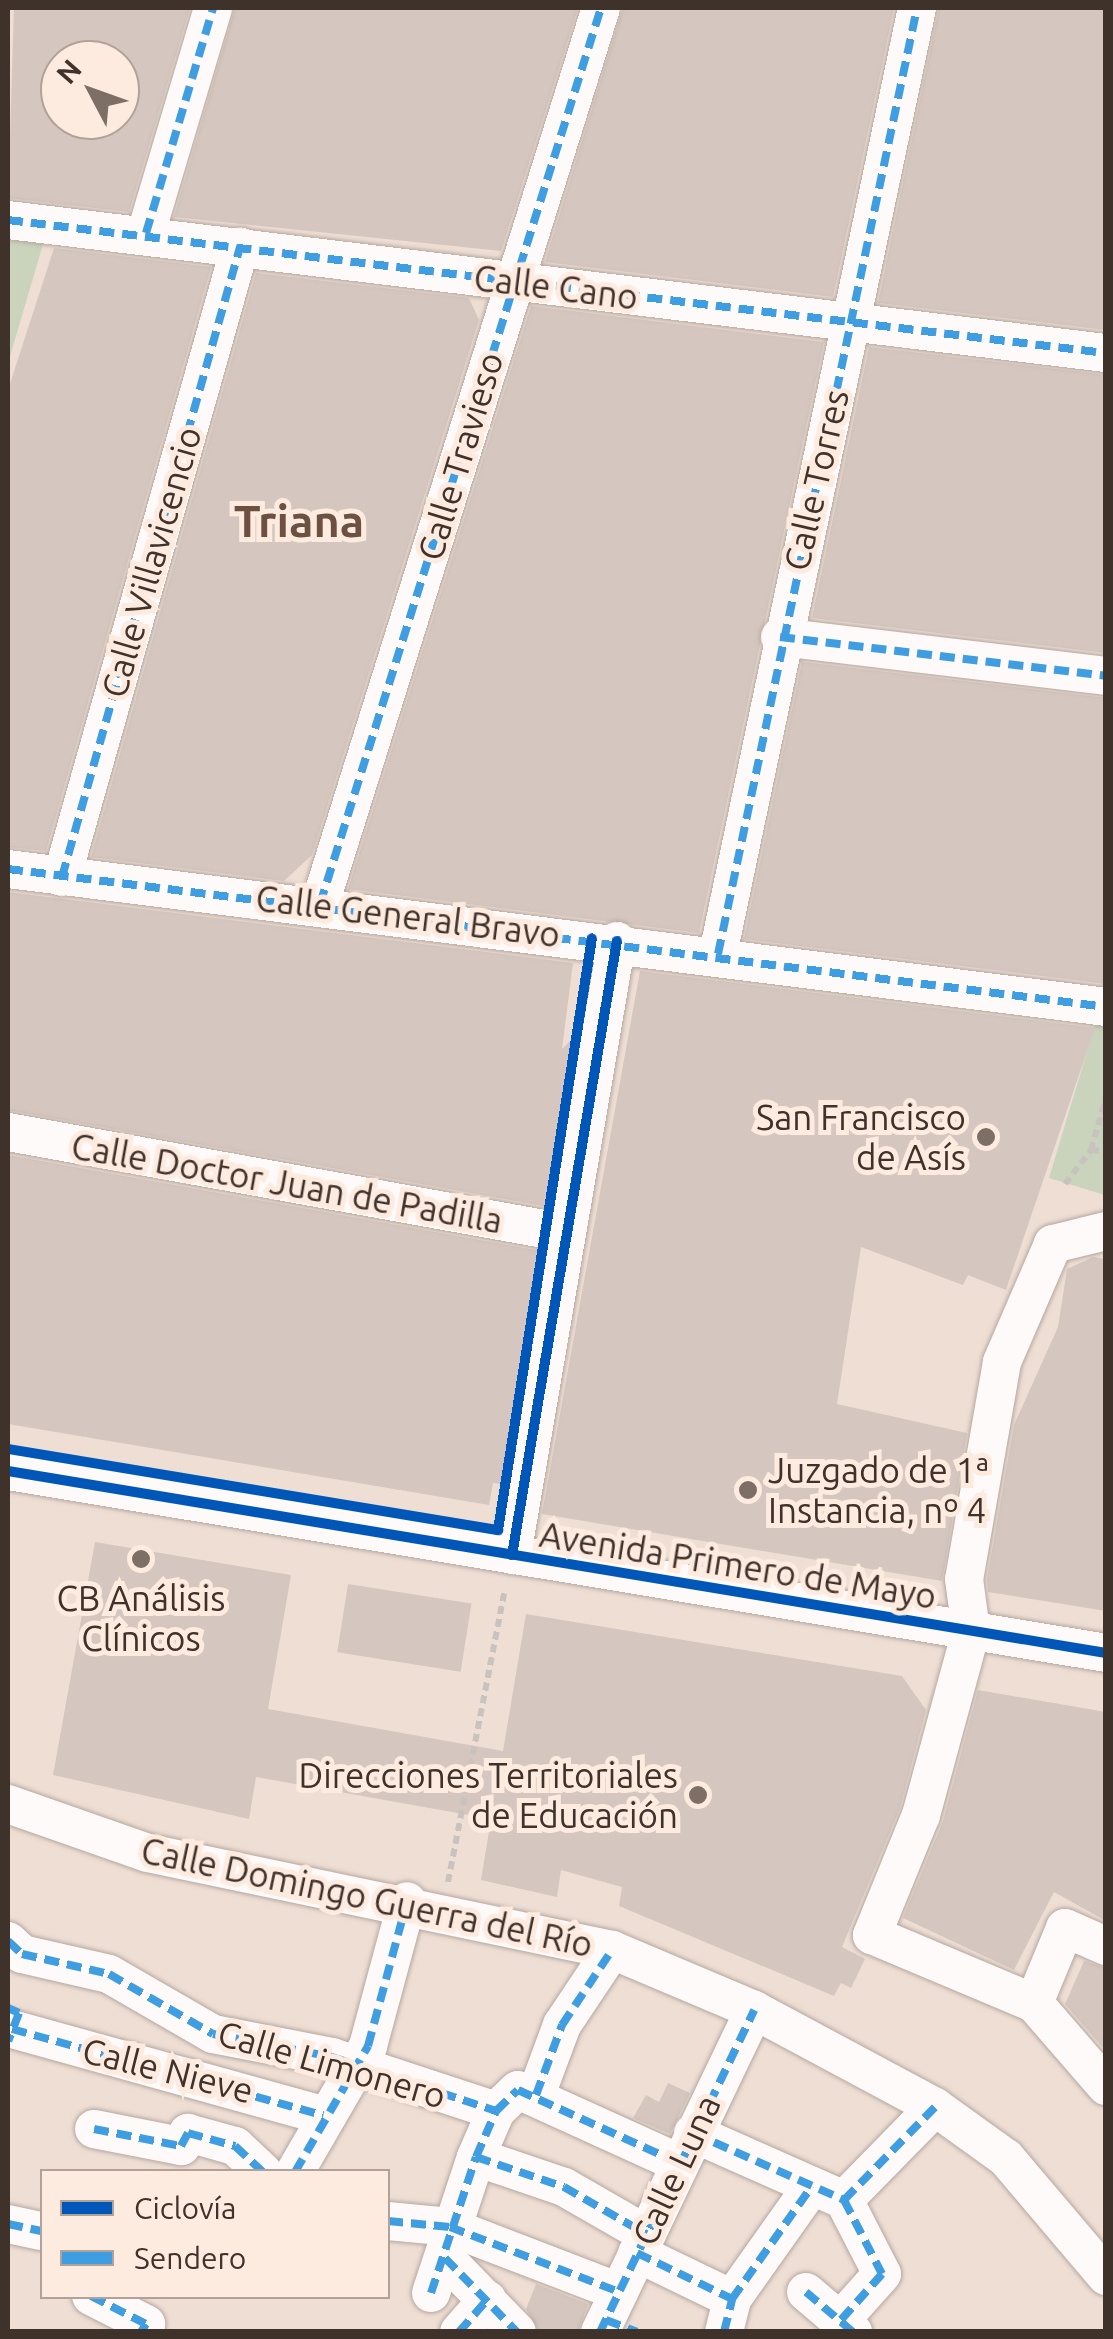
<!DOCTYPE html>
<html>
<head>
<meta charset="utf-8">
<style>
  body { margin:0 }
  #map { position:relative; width:1113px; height:2339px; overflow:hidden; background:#efded4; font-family:Ubuntu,sans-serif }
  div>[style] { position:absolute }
  .green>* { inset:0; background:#cad3bc }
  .building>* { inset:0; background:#d5c7bf; transform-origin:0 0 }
  .path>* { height:6px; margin-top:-3px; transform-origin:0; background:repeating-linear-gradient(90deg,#c9c3c0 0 8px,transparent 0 13px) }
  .roads { filter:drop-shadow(0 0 2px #b5a8a0) drop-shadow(0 0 2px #b5a8a0) }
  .minor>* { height:38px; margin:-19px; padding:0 19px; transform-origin:19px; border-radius:19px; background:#fdfaf9 }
  .quiet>* { height:8px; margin-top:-4px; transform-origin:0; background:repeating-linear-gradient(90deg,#3f9de1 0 15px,transparent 0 23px) }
  .cycleway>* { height:10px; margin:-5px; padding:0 5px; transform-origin:5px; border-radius:5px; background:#0057b8 }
  .dots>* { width:28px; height:28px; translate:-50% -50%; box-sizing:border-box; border:5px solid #feebe0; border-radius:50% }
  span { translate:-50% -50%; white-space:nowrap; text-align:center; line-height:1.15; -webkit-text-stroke:10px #feebe0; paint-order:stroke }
  .street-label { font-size:35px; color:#3f322b }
  .poi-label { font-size:35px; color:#3f322b }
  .right { translate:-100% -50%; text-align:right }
  .left { translate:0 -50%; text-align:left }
  .district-label { font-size:45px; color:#6c5142; font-weight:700 }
  .frame { position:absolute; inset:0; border:10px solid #3f322b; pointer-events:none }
  .legend { position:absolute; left:40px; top:2169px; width:350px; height:130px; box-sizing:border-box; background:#feebe0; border:2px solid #b2a198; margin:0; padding:12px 18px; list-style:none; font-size:30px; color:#3f322b }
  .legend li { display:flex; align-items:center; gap:20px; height:50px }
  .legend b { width:50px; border:2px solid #b2a198 }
  .north { position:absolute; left:40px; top:40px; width:100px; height:100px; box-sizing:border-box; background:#feebe0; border:2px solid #b2a198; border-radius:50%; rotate:311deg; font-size:28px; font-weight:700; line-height:40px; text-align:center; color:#3f322b }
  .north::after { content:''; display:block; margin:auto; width:35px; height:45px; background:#7d6e66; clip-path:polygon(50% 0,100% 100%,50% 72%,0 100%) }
</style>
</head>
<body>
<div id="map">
  <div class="green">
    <div style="clip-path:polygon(8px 238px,44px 241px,8px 363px)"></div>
    <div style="clip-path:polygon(1098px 1015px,1105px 1016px,1105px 1195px,1049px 1178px)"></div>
  </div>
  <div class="building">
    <div style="clip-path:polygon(evenodd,14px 8px,190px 8px,129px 212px,8px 198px,14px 8px,60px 60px,120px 60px,120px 120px,60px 120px,60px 60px)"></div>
    <div style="clip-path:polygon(235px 8px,578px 8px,501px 251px,174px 217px)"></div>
    <div style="clip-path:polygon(623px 8px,894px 8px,833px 297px,545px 262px)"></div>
    <div style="clip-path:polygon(939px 8px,1106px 8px,1106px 330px,878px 303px)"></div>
    <div style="clip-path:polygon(54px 248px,211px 267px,46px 851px,8px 847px,8px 390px)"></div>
    <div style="clip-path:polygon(256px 273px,469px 298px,479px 320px,312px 855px,284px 881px,91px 857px)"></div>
    <div style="clip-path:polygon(531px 306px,824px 342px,699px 933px,348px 889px)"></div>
    <div style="clip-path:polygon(869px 347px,1106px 375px,1106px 653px,812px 618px)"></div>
    <div style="clip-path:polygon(802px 662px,1106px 698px,1106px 984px,744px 939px)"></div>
    <div style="clip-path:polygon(8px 892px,573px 963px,562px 1049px,579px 1032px,549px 1207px,8px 1110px)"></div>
    <div style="clip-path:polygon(640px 971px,1095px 1028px,1006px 1290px,968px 1275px,963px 1285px,861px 1247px,837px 1404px,967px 1433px,942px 1581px,542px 1514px)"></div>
    <div style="clip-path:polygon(8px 1155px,541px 1251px,501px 1484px,493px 1483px,489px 1505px,8px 1424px)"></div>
    <div style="clip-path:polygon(1093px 1257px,1106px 1259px,1106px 1611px,988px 1592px,987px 1579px,1014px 1425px,1058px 1327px,1067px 1269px)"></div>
    <div style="clip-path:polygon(95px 1542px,291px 1575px,268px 1709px,503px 1751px,526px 1614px,902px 1676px,926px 1710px,900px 1808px,842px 1947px,865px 1959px,851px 1988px,841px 1983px,834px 1996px,619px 1906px,622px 1887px,561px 1870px,557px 1897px,481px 1880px,491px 1819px,256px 1777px,249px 1819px,53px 1775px)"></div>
    <div style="left:348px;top:1584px;width:125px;height:69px;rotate:9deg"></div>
    <div style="clip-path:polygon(978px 1690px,1106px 1712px,1106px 1921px,1054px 1892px,1014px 1970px,903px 1918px,943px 1821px)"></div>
    <div style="clip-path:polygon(1084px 1961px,1106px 1968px,1106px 2051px,1065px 2004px)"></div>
    <div style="clip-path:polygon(668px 2083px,690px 2093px,670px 2134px,633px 2118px,646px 2095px,659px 2102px)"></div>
    <div style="clip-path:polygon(536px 2284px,588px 2304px,578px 2332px,539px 2332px,526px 2309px)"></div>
  </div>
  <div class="path">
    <div style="left:1091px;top:1150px;width:55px;rotate:-74.2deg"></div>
    <div style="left:1065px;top:1184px;width:43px;rotate:-52.6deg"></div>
    <div style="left:1091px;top:1150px;width:15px;rotate:4deg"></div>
    <div style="left:448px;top:1882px;width:298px;rotate:-79deg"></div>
  </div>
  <div class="roads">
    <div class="minor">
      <div style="left:8px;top:220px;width:1106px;rotate:6.91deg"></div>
      <div style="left:146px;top:233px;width:235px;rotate:-73.4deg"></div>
      <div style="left:780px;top:637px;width:328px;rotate:6.8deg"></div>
      <div style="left:8px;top:869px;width:1107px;rotate:7.16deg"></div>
      <div style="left:62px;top:877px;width:655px;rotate:-74.22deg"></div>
      <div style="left:320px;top:904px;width:939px;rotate:-72.59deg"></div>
      <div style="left:718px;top:954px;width:967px;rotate:-78.12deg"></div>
      <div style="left:8px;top:1132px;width:567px;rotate:10.26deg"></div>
      <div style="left:1106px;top:1231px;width:55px;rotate:166.2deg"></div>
      <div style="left:1053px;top:1244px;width:129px;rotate:113.4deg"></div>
      <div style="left:1002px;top:1362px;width:220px;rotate:99.9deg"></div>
      <div style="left:964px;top:1579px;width:52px;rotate:82.3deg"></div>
      <div style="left:971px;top:1631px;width:191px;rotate:105.2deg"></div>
      <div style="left:921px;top:1815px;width:130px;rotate:112.2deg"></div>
      <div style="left:872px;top:1935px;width:176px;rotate:22.8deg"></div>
      <div style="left:1034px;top:2003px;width:81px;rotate:-67.5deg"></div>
      <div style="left:1065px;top:1928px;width:45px;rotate:23.7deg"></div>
      <div style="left:8px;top:1471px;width:1113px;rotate:9.41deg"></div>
      <div style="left:512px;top:1555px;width:623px;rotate:-80.3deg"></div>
      <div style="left:8px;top:1804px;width:148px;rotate:19.3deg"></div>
      <div style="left:148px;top:1853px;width:474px;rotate:11.8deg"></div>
      <div style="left:612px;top:1950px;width:154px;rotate:22.9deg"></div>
      <div style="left:754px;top:2010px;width:205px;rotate:28.2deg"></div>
      <div style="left:935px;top:2107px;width:87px;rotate:35.7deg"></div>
      <div style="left:1006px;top:2158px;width:155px;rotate:49.7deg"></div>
      <div style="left:8px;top:1941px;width:19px;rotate:43deg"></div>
      <div style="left:22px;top:1954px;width:89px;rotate:12.9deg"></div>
      <div style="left:109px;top:1974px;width:120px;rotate:30deg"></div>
      <div style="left:213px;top:2034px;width:121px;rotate:10.9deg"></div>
      <div style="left:332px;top:2057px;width:173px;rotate:18.2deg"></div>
      <div style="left:1034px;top:2003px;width:110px;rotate:49.1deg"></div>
      <div style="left:12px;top:2029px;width:323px;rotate:15.5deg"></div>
      <div style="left:536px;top:2095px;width:75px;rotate:-69.6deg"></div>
      <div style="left:562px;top:2025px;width:90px;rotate:-56.3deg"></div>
      <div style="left:94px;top:2129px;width:89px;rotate:11.1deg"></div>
      <div style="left:181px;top:2146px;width:15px;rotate:-62deg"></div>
      <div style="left:188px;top:2133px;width:49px;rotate:15.5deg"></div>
      <div style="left:235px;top:2146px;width:38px;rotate:43deg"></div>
      <div style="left:693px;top:2133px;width:165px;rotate:23.9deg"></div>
      <div style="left:844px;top:2200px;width:83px;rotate:62.8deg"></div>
      <div style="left:882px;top:2274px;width:63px;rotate:131.8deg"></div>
      <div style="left:476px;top:2157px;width:93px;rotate:18.8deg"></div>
      <div style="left:564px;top:2187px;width:95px;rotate:29.8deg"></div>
      <div style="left:295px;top:2172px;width:146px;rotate:-59.9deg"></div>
      <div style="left:368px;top:2046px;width:150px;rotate:-74.9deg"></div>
      <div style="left:844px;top:2200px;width:130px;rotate:-45.6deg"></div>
      <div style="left:388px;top:2221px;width:62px;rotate:5.5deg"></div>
      <div style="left:450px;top:2227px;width:181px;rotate:21deg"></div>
      <div style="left:8px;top:2224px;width:35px;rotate:12deg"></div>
      <div style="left:637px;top:2253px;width:106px;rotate:25.8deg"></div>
      <div style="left:445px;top:2258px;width:103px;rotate:45.8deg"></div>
      <div style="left:806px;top:2292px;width:62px;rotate:40.4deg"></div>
      <div style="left:431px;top:2293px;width:143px;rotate:-71.7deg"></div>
      <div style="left:476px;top:2157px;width:50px;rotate:-66.5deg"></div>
      <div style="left:496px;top:2111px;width:30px;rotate:-44deg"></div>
      <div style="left:518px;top:2090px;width:177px;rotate:24.4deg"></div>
      <div style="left:91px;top:2296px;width:62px;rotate:27deg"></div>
      <div style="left:146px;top:2324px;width:9px;rotate:122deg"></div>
      <div style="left:459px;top:2332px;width:43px;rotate:-48.8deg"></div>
      <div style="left:600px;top:2332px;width:357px;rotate:-64.4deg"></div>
      <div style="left:724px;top:2332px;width:34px;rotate:-76deg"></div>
      <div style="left:732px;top:2299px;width:138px;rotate:-54.7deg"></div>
    </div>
  </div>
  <div class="quiet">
    <div style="left:8px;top:220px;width:1106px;rotate:6.91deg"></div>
    <div style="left:146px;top:233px;width:235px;rotate:-73.4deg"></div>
    <div style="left:780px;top:637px;width:328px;rotate:6.8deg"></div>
    <div style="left:8px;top:869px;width:1107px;rotate:7.16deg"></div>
    <div style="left:62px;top:877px;width:655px;rotate:-74.22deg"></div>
    <div style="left:320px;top:904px;width:939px;rotate:-72.59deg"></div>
    <div style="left:718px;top:954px;width:967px;rotate:-78.12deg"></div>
    <div style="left:8px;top:1941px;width:19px;rotate:43deg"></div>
    <div style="left:22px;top:1954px;width:89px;rotate:12.9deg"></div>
    <div style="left:109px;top:1974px;width:120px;rotate:30deg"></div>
    <div style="left:213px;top:2034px;width:121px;rotate:10.9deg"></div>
    <div style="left:332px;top:2057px;width:173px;rotate:18.2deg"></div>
    <div style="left:8px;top:2008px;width:12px;rotate:24deg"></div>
    <div style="left:19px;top:2013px;width:30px;rotate:111deg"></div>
    <div style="left:12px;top:2029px;width:323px;rotate:15.5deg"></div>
    <div style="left:536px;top:2095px;width:75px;rotate:-69.6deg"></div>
    <div style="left:562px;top:2025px;width:90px;rotate:-56.3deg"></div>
    <div style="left:94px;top:2129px;width:89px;rotate:11.1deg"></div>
    <div style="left:181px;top:2146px;width:15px;rotate:-62deg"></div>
    <div style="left:188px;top:2133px;width:49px;rotate:15.5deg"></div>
    <div style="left:235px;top:2146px;width:38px;rotate:43deg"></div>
    <div style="left:693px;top:2133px;width:165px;rotate:23.9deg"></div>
    <div style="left:844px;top:2200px;width:83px;rotate:62.8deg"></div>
    <div style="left:882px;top:2274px;width:63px;rotate:131.8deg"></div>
    <div style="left:476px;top:2157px;width:93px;rotate:18.8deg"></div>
    <div style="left:564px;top:2187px;width:95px;rotate:29.8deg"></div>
    <div style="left:295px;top:2172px;width:146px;rotate:-59.9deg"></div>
    <div style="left:368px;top:2046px;width:150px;rotate:-74.9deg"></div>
    <div style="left:844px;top:2200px;width:130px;rotate:-45.6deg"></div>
    <div style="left:388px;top:2221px;width:62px;rotate:5.5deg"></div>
    <div style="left:450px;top:2227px;width:181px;rotate:21deg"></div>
    <div style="left:8px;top:2224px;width:35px;rotate:12deg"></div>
    <div style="left:637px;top:2253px;width:106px;rotate:25.8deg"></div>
    <div style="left:445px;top:2258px;width:103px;rotate:45.8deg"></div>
    <div style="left:806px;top:2292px;width:62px;rotate:40.4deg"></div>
    <div style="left:431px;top:2293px;width:143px;rotate:-71.7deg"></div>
    <div style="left:476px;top:2157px;width:50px;rotate:-66.5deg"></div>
    <div style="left:496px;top:2111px;width:30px;rotate:-44deg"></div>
    <div style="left:518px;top:2090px;width:177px;rotate:24.4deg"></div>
    <div style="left:91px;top:2296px;width:62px;rotate:27deg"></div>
    <div style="left:146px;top:2324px;width:9px;rotate:122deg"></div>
    <div style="left:606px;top:2320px;width:33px;rotate:21deg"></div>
    <div style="left:459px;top:2332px;width:43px;rotate:-48.8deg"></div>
    <div style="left:600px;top:2332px;width:357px;rotate:-64.4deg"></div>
    <div style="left:724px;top:2332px;width:34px;rotate:-76deg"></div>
    <div style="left:732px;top:2299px;width:138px;rotate:-54.7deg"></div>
  </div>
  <div class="cycleway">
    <div style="left:8px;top:1449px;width:497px;rotate:9.4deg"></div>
    <div style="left:498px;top:1530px;width:599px;rotate:-80.98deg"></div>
    <div style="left:8px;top:1471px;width:1113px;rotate:9.41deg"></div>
    <div style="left:512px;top:1555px;width:623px;rotate:-80.3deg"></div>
  </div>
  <div class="dots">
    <div style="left:986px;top:1137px;background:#7d6e66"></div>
    <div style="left:748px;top:1490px;background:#7d6e66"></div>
    <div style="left:141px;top:1559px;background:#7d6e66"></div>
    <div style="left:698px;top:1795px;background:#7d6e66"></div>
  </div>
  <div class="street-label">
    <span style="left:556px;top:287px;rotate:7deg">Calle Cano</span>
    <span style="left:460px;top:456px;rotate:-73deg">Calle Travieso</span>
    <span style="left:816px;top:480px;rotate:-77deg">Calle Torres</span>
    <span style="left:151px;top:562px;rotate:-74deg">Calle Villavicencio</span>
    <span style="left:408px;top:916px;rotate:7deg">Calle General Bravo</span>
    <span style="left:287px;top:1183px;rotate:10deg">Calle Doctor Juan de Padilla</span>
    <span style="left:738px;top:1565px;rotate:9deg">Avenida Primero de Mayo</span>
    <span style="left:367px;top:1897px;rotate:12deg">Calle Domingo Guerra del Río</span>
    <span style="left:332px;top:2064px;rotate:16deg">Calle Limonero</span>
    <span style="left:168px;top:2070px;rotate:14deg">Calle Nieve</span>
    <span style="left:676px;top:2170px;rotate:-65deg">Calle Luna</span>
  </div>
  <div class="poi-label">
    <span class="right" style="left:966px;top:1137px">San Francisco<br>de Asís</span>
    <span class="left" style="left:768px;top:1490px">Juzgado de 1ª<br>Instancia, nº 4</span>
    <span style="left:141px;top:1618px">CB Análisis<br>Clínicos</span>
    <span class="right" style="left:678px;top:1795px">Direcciones Territoriales<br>de Educación</span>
  </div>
  <div class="district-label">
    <span style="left:299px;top:521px">Triana</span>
  </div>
  <div class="frame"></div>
  <ul class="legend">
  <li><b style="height:12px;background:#0057b8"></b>Ciclovía</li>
  <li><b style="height:12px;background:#3f9de1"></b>Sendero</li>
  </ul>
  <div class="north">N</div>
</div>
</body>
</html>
